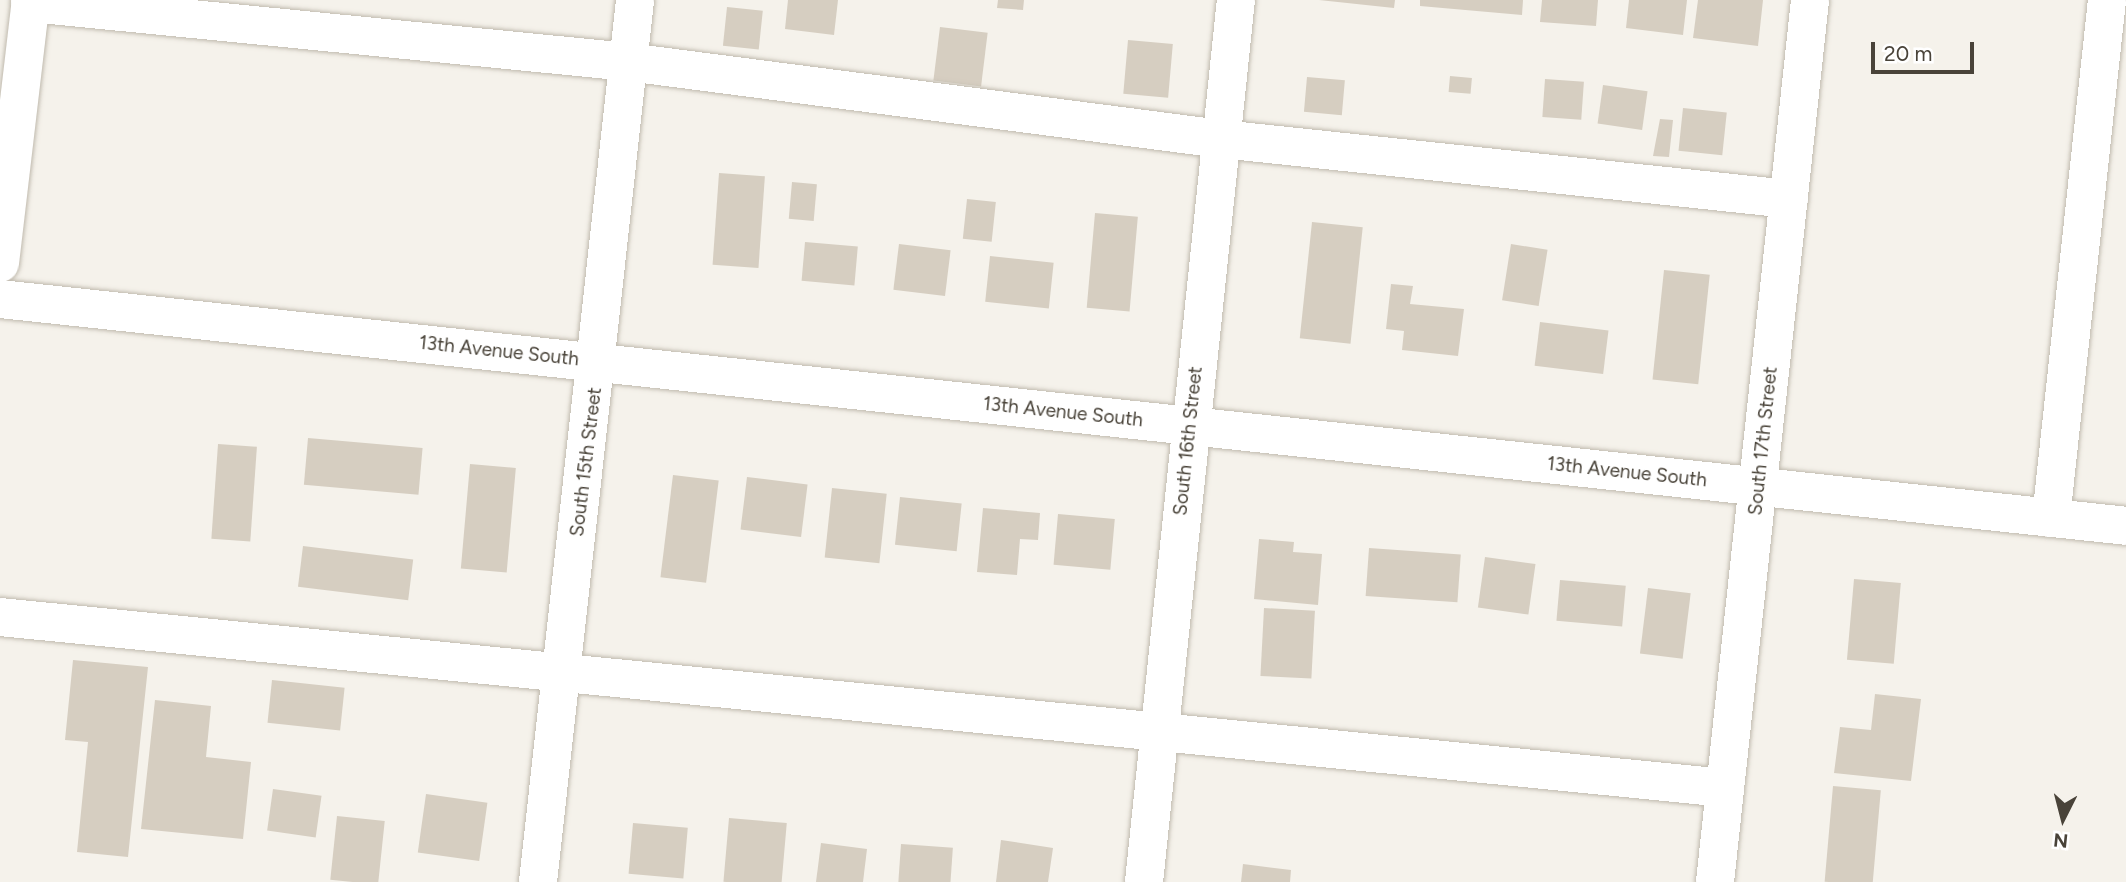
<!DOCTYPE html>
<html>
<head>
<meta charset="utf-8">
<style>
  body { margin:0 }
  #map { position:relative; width:2126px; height:882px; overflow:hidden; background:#f5f2eb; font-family:Figtree,sans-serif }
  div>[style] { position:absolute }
  .building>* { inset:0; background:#d6cec1; transform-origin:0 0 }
  .roads { filter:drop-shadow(0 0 2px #c0baae) drop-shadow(0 0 2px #c0baae) }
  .minor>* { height:38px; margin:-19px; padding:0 19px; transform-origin:19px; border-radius:19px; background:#fff }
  span { translate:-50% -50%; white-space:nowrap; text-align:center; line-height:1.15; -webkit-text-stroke:5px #fff; paint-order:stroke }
  .street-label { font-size:19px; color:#494339 }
  .north { position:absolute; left:2028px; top:784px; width:70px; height:70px; -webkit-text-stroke:5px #fff; paint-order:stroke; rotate:186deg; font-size:19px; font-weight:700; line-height:28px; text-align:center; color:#494339 }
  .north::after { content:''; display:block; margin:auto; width:24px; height:32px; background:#494339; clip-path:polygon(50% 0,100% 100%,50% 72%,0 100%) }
  .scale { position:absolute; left:1871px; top:42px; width:103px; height:32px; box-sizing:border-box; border:4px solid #494339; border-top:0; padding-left:9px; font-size:21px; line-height:24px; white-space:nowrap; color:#494339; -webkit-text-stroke:5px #fff; paint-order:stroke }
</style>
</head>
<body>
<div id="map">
  <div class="building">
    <div style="clip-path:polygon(788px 0,838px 0,834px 35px,785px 29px)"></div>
    <div style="clip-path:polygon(998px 0,1024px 0,1023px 10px,997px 8px)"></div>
    <div style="clip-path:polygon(1319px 0,1395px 0,1394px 8px)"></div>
    <div style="clip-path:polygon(1420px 0,1523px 0,1522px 15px,1420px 6px)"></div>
    <div style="clip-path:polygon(1542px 0,1598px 0,1596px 26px,1540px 22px)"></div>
    <div style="clip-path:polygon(1629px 0,1687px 0,1683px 35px,1626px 28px)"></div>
    <div style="clip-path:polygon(1698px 0,1763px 0,1758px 46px,1693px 38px)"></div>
    <div style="left:727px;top:7px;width:36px;height:39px;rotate:6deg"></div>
    <div style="left:940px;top:27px;width:48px;height:54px;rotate:7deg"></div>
    <div style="left:1128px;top:40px;width:45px;height:54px;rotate:5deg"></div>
    <div style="left:1450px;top:76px;width:22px;height:16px;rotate:5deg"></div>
    <div style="left:1307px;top:77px;width:38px;height:35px;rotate:5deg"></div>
    <div style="left:1545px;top:79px;width:39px;height:38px;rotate:4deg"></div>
    <div style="left:1603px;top:85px;width:45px;height:39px;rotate:8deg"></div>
    <div style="left:1683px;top:108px;width:44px;height:43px;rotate:6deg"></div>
    <div style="clip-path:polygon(1660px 119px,1673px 120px,1669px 157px,1653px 156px)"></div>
    <div style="left:719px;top:173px;width:46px;height:92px;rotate:4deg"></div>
    <div style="left:792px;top:182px;width:25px;height:37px;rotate:5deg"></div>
    <div style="left:967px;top:199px;width:29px;height:40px;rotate:6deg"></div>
    <div style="left:1095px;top:213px;width:43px;height:95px;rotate:5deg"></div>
    <div style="left:1312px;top:222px;width:51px;height:117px;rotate:6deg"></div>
    <div style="left:805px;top:242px;width:53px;height:39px;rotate:5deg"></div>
    <div style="left:899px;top:244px;width:52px;height:46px;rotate:7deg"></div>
    <div style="left:1511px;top:244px;width:37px;height:57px;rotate:9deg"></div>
    <div style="left:990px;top:256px;width:64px;height:46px;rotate:6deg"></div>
    <div style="left:1664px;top:270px;width:46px;height:110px;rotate:6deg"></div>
    <div style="clip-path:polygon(1391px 284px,1413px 286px,1410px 304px,1464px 309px,1458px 356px,1402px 350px,1404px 331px,1386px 329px)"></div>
    <div style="left:1540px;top:322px;width:69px;height:44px;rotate:7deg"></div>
    <div style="left:308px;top:438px;width:115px;height:47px;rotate:5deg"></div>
    <div style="left:218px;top:444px;width:39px;height:95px;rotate:4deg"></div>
    <div style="left:470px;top:464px;width:46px;height:105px;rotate:5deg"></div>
    <div style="left:673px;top:475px;width:46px;height:103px;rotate:7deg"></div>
    <div style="left:747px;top:477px;width:61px;height:53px;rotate:7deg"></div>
    <div style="left:832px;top:488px;width:55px;height:70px;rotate:6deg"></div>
    <div style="left:900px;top:497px;width:62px;height:48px;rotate:6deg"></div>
    <div style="clip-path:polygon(983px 508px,1040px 513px,1038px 540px,1020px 539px,1017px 575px,977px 572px)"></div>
    <div style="left:1058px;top:514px;width:57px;height:51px;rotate:5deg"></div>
    <div style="clip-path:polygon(1259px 539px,1294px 542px,1293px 552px,1322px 554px,1318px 605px,1254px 599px)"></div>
    <div style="left:303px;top:546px;width:111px;height:41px;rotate:7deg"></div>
    <div style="left:1369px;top:548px;width:92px;height:48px;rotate:4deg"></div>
    <div style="left:1485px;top:557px;width:51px;height:51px;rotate:8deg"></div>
    <div style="left:1854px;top:579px;width:47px;height:81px;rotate:5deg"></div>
    <div style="left:1560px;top:580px;width:66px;height:41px;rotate:5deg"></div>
    <div style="left:1648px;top:588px;width:43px;height:66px;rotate:7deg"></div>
    <div style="left:1264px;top:608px;width:51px;height:68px;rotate:3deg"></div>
    <div style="clip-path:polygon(73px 660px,148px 667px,128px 857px,77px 852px,88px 742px,65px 740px)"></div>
    <div style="left:272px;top:680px;width:73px;height:43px;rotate:6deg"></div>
    <div style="clip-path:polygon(1875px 694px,1921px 699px,1911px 781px,1834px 773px,1840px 727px,1871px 730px)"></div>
    <div style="clip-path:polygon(155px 700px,211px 706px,206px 757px,251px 762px,243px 839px,141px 829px)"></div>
    <div style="left:1833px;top:786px;width:48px;height:96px;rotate:5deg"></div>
    <div style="left:273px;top:789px;width:49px;height:42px;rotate:8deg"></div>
    <div style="left:426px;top:794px;width:62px;height:59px;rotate:8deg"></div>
    <div style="left:337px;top:816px;width:48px;height:64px;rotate:6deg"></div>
    <div style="left:729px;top:818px;width:58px;height:64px;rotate:5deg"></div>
    <div style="left:633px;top:823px;width:55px;height:51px;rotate:5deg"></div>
    <div style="clip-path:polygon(1001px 840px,1053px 848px,1048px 882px,996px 882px)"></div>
    <div style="clip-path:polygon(821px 843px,867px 849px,863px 882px,816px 882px)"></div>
    <div style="left:901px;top:844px;width:52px;height:38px;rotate:4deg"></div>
    <div style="clip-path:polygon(1243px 864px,1291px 870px,1290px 882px,1241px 882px)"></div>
  </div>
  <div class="roads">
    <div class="minor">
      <div style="left:30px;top:3px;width:601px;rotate:5.63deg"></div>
      <div style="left:628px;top:62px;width:598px;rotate:7.4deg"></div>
      <div style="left:1221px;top:139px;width:571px;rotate:6.03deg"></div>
      <div style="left:0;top:263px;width:265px;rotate:-83.3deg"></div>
      <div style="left:0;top:299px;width:2138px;rotate:6.09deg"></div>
      <div style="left:2051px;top:518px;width:521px;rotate:-83.83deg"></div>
      <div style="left:0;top:617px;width:1733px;rotate:5.66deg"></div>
      <div style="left:538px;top:882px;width:887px;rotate:-83.72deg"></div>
      <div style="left:1144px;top:882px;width:887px;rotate:-84.05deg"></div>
      <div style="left:1715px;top:882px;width:887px;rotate:-83.85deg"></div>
    </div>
  </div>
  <div class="street-label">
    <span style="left:499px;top:351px;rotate:6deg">13th Avenue South</span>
    <span style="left:1063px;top:412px;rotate:6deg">13th Avenue South</span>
    <span style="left:1188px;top:441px;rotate:-84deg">South 16th Street</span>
    <span style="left:1763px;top:441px;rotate:-84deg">South 17th Street</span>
    <span style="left:586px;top:462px;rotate:-83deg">South 15th Street</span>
    <span style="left:1627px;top:472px;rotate:6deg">13th Avenue South</span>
  </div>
  <div class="north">N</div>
  <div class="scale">20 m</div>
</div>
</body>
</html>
